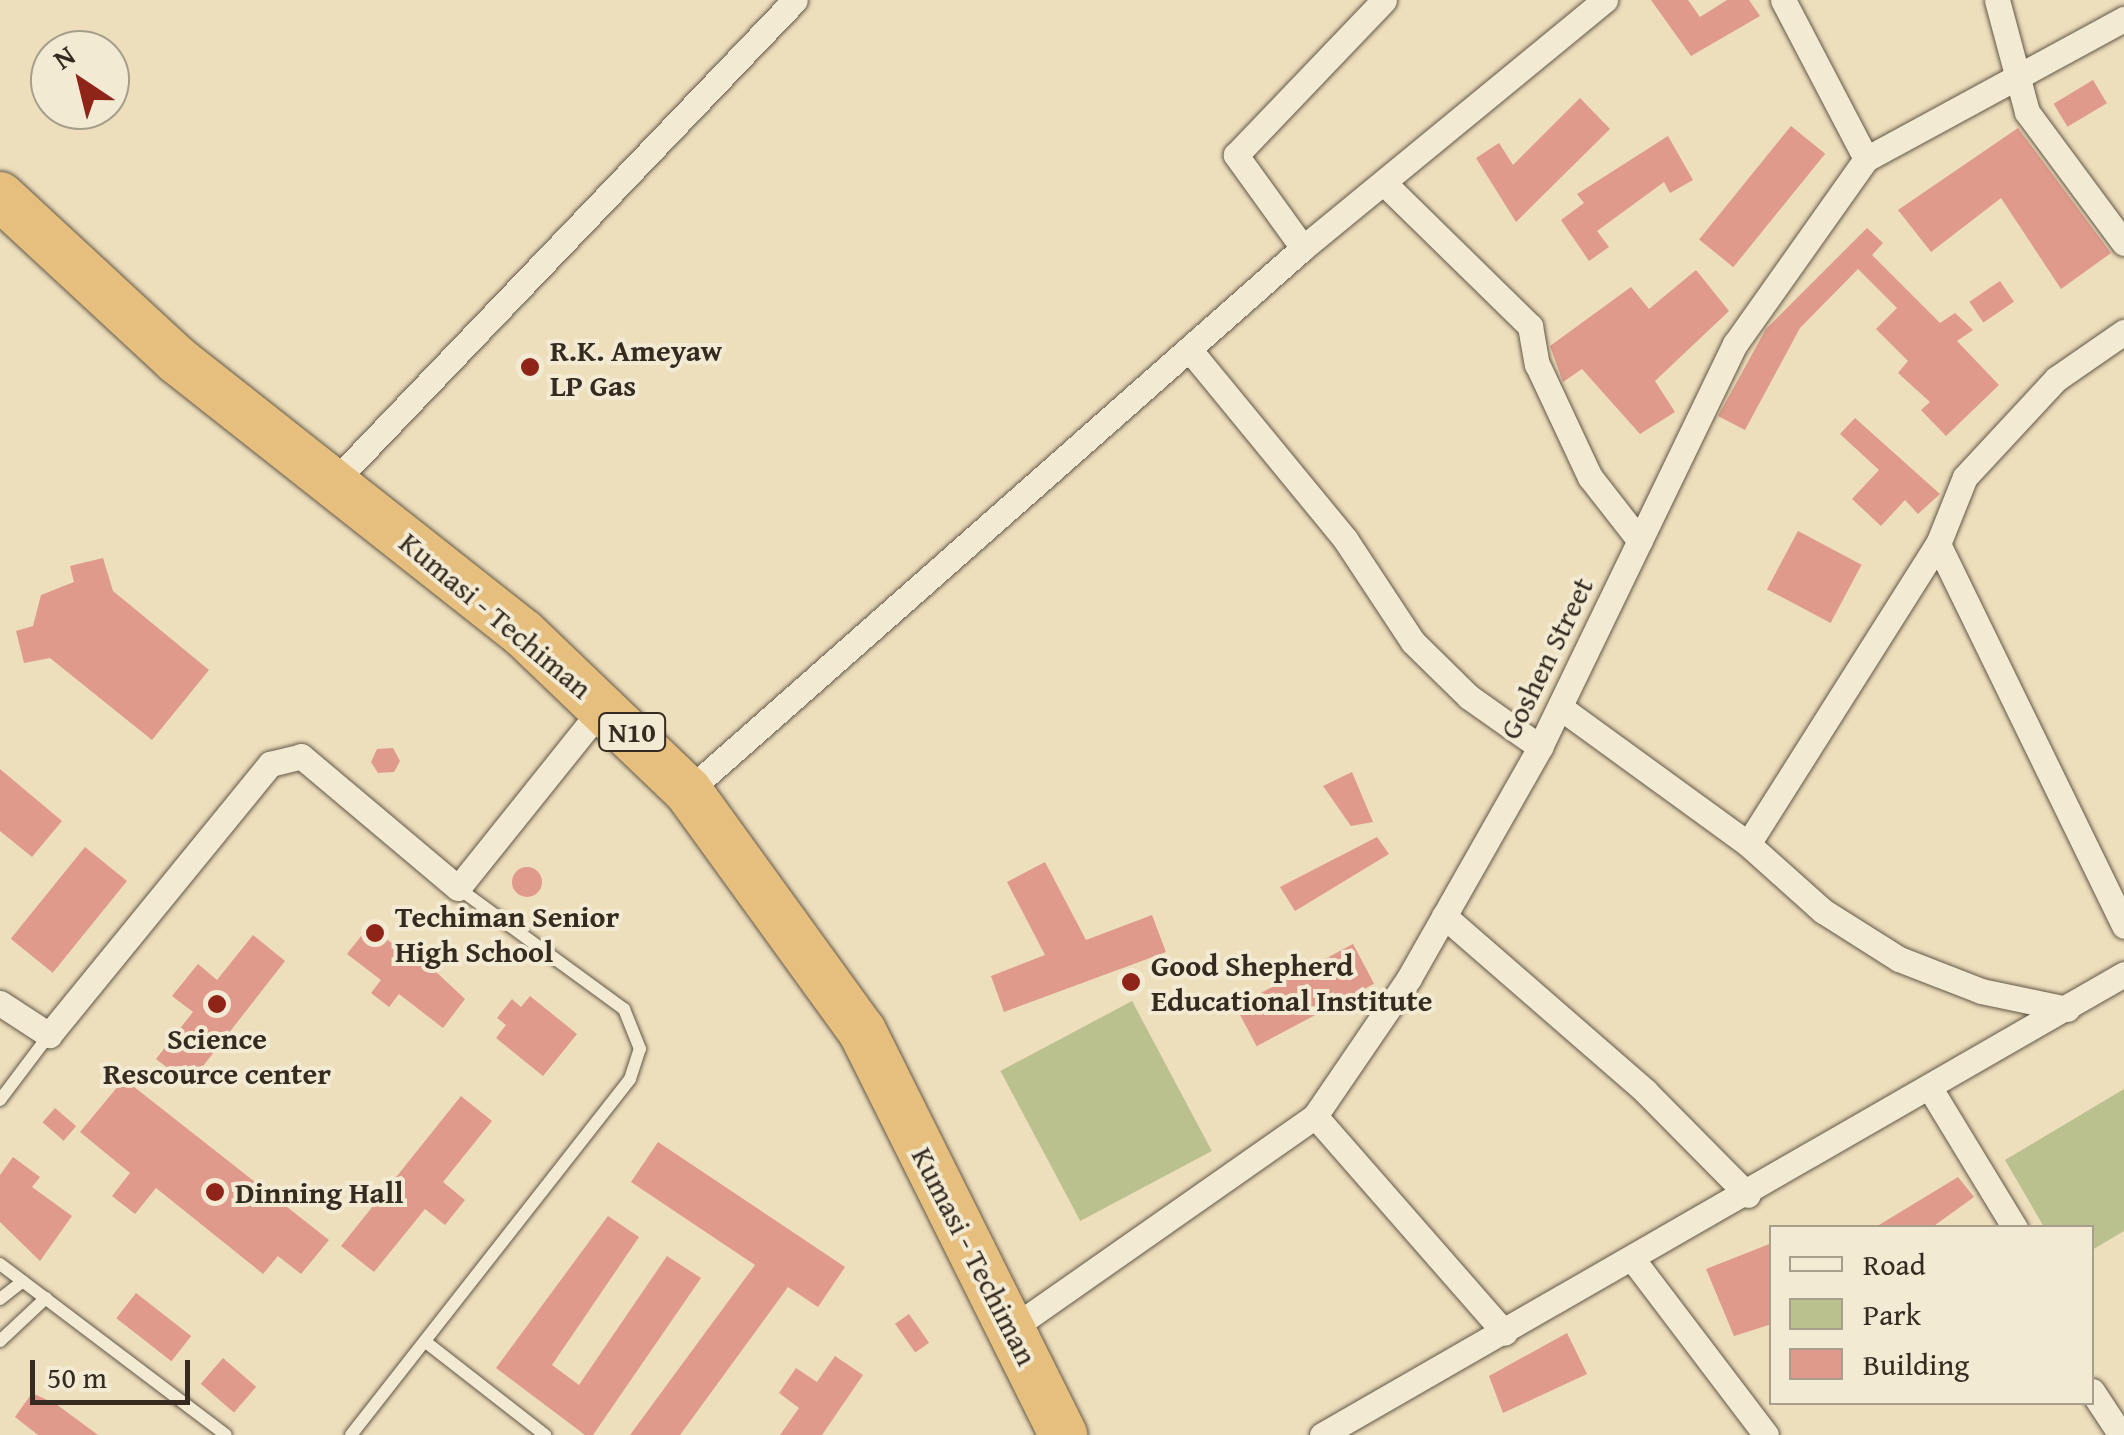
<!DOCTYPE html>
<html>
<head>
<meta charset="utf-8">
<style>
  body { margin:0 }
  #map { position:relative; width:2124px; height:1435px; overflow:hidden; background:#eddebc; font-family:"Gentium Book Plus",serif }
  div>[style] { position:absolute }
  .green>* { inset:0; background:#bbc08f; transform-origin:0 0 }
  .building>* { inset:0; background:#df9a8b; transform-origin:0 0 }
  .round { border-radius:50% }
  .roads { filter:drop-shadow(0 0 2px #635847) drop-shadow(0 0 2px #635847) }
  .lane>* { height:12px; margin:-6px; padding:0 6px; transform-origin:6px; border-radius:6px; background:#f3ead3 }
  .street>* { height:25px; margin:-12.5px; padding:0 12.5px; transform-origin:12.5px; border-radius:12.5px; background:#f3ead3 }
  .highway>* { height:48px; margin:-24px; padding:0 24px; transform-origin:24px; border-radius:24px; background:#e6bf7e }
  .dots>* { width:28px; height:28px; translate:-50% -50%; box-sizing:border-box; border:5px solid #f3ead3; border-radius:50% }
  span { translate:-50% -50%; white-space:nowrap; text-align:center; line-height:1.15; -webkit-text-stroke:8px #f3ead3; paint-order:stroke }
  .shield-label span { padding:2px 8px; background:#f3ead3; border:2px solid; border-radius:8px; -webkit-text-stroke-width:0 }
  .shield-label { font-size:28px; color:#352b20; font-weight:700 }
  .poi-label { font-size:30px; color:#352b20; font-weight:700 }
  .left { translate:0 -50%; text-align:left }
  .street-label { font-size:30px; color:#352b20 }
  .legend { position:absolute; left:1769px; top:1225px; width:325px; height:180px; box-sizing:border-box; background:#f3ead3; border:2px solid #a79e8b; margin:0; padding:12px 18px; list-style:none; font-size:30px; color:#352b20 }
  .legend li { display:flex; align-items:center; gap:20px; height:50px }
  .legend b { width:50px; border:2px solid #a79e8b }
  .north { position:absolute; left:30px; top:30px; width:100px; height:100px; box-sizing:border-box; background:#f3ead3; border:2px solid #a79e8b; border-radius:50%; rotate:325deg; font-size:28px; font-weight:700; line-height:40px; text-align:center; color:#352b20 }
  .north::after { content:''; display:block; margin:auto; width:35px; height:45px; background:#8f2418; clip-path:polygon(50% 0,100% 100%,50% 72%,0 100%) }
  .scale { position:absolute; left:30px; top:1360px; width:160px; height:45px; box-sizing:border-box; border:5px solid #352b20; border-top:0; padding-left:12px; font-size:30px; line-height:35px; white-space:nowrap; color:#352b20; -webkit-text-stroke:8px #f3ead3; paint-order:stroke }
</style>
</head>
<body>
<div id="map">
  <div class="green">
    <div style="left:1132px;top:1001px;width:170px;height:149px;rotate:62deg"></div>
    <div style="clip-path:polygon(2124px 1089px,2124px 1231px,2092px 1250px,2092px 1228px,2044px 1227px,2005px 1160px)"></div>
  </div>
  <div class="building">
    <div style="clip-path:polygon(1651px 0,1688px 0,1700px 17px,1727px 0,1749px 0,1760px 16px,1691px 56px)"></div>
    <div style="left:2093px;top:80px;width:27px;height:46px;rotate:59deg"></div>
    <div style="clip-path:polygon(1580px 98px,1610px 129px,1516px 222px,1476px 158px,1499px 143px,1513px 165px)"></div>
    <div style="left:1791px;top:126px;width:44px;height:146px;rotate:39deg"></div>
    <div style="clip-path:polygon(2018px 128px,2111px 253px,2061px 289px,2001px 198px,1931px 252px,1898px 210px)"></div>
    <div style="clip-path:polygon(1668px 136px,1693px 180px,1670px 193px,1664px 182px,1597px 231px,1609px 247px,1589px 261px,1561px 220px,1584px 203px,1577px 194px)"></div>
    <div style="clip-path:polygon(1867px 228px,1883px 243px,1872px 255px,1940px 323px,1955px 313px,1973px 330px,1957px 341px,1999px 385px,1946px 436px,1921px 410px,1930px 402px,1898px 373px,1908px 361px,1876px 329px,1897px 308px,1858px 269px,1800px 328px,1745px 430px,1718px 416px,1766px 329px)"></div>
    <div style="clip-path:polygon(1696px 270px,1729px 311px,1655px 381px,1675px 412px,1640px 434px,1582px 369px,1563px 382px,1550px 346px,1631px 287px,1649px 309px)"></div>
    <div style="left:2000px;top:281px;width:25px;height:37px;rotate:56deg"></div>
    <div style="clip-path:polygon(1855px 418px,1940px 494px,1918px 514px,1905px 500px,1881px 526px,1852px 499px,1879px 470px,1840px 434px)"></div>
    <div style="left:1798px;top:531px;width:72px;height:66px;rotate:28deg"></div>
    <div style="clip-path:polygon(103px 558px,113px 591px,209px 670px,152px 740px,50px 658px,24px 663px,16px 631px,33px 626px,41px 595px,74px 582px,70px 566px)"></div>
    <div style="clip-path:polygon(393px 748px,400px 761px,394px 772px,378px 773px,371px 762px,377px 749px)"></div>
    <div style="clip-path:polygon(0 769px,62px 821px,32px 857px,0 831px)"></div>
    <div style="clip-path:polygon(1352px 772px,1373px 822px,1351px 826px,1323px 786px)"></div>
    <div style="clip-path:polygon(1377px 837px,1389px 854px,1295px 911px,1280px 887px)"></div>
    <div style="left:85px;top:847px;width:54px;height:118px;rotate:39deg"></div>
    <div style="clip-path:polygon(1045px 862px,1086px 940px,1152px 915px,1166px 952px,1004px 1012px,991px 976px,1045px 955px,1007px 882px)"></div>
    <div class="round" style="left:512px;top:867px;width:30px;height:30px"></div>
    <div style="clip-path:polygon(369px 926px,397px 947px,402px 940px,465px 999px,443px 1028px,399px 994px,389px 1007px,371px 993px,381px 980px,347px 954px)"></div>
    <div style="clip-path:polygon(253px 935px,285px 961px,189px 1084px,156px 1059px,193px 1012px,172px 996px,198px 964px,217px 980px)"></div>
    <div style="left:1353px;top:944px;width:45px;height:133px;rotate:62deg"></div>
    <div style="clip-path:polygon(530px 996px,577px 1034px,543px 1076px,496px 1038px,506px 1025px,497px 1018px,512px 999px,521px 1007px)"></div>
    <div style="clip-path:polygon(124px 1079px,329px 1240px,301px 1274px,278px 1256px,263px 1274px,156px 1188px,135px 1214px,112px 1196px,130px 1173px,80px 1132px)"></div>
    <div style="clip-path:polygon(461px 1096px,492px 1121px,443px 1182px,465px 1200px,445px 1225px,425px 1209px,374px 1272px,341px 1246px)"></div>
    <div style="left:55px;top:1108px;width:28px;height:19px;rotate:41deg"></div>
    <div style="clip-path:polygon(658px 1142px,845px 1267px,818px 1307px,788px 1287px,680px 1435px,630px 1435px,755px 1265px,631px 1182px)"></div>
    <div style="clip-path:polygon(13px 1157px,40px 1177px,32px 1187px,72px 1216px,40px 1261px,0 1222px,0 1175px)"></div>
    <div style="clip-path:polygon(1958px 1177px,1974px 1197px,1931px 1228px,1874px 1228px)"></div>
    <div style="clip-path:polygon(608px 1216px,639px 1237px,552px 1365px,579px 1385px,667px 1256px,701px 1278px,593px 1435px,585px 1435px,496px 1368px)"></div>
    <div style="clip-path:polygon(1772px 1243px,1772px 1324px,1734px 1336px,1706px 1269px)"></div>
    <div style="left:136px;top:1293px;width:70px;height:32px;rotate:38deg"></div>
    <div style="left:909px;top:1314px;width:35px;height:17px;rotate:55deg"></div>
    <div style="clip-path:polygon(1567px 1333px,1587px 1374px,1503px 1413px,1489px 1376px)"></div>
    <div style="clip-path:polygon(835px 1356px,863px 1375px,822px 1435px,780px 1435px,799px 1408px,779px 1393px,796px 1368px,817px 1382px)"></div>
    <div style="left:223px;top:1358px;width:44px;height:34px;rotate:41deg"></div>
    <div style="clip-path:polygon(32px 1393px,56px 1404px,98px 1435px,38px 1435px,15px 1417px)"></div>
  </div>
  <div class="roads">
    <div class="lane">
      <div style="left:0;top:1100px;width:81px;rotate:-53deg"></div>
      <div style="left:0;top:1264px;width:283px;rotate:37.1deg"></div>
      <div style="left:0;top:1299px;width:29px;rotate:-38deg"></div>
      <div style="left:0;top:1341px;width:63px;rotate:-43.1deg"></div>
      <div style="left:427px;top:1343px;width:150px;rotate:37.9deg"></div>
      <div style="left:351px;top:1435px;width:452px;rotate:-51.9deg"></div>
      <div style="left:630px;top:1079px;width:32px;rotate:-72deg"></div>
      <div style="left:640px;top:1049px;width:43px;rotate:-111.8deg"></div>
      <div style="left:624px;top:1009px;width:205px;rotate:-143.9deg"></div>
    </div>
    <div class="street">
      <div style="left:1783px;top:0;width:179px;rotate:62.4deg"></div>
      <div style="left:1997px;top:0;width:116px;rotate:75deg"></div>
      <div style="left:2027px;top:112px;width:163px;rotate:53.5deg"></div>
      <div style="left:1386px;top:185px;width:202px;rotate:44.4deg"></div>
      <div style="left:1530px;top:326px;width:39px;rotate:80deg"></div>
      <div style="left:1537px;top:364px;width:125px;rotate:64.9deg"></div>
      <div style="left:1590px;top:477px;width:81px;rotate:52deg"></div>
      <div style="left:1303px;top:248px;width:115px;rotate:-125.8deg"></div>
      <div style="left:1236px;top:155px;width:214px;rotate:-46.3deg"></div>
      <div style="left:1189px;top:349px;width:246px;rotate:50.6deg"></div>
      <div style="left:1345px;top:539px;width:123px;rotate:56.6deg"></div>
      <div style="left:1413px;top:642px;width:78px;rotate:44.5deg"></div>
      <div style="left:1469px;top:697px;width:87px;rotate:35.2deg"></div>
      <div style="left:333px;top:483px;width:668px;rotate:-46.27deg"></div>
      <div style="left:1938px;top:544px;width:425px;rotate:64deg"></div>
      <div style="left:1561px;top:708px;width:231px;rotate:36deg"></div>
      <div style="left:1748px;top:844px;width:101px;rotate:41.8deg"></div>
      <div style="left:1823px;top:911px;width:90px;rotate:32.3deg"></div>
      <div style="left:1899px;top:959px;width:88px;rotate:21.3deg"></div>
      <div style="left:1981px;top:991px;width:88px;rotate:11.8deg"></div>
      <div style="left:688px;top:791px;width:820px;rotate:-41.44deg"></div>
      <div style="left:1303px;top:248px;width:391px;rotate:-39.4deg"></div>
      <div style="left:1748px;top:844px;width:355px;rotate:-57.7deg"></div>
      <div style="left:1938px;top:544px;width:72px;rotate:-68.1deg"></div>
      <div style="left:1965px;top:477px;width:134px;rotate:-47.1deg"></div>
      <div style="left:2056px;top:379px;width:83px;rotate:-34.7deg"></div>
      <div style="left:1444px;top:916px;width:267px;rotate:41deg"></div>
      <div style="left:1645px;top:1091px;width:146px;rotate:45.3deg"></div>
      <div style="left:0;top:1003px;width:59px;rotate:33.1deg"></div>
      <div style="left:49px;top:1035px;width:350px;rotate:-50.8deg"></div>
      <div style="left:270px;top:764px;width:32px;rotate:-14deg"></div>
      <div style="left:301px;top:756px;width:205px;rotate:40.1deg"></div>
      <div style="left:458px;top:888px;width:233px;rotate:-51.3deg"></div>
      <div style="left:1931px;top:1090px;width:162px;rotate:58.7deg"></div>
      <div style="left:1315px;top:1116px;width:288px;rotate:48.8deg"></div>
      <div style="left:1634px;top:1261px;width:218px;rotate:52.8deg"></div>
      <div style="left:1011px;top:1329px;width:371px;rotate:-35deg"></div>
      <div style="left:1315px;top:1116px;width:167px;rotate:-55.7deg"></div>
      <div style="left:1409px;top:978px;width:266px;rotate:-60.4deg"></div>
      <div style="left:1540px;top:747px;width:448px;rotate:-64.2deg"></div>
      <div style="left:1735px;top:344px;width:227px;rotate:-54.7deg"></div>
      <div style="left:1866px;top:159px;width:294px;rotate:-28.5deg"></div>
      <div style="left:2092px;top:1391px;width:53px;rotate:56.6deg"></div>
      <div style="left:1322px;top:1435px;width:925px;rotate:-29.89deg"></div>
    </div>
    <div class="highway">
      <div style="left:0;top:196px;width:241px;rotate:42.8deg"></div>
      <div style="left:177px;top:360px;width:441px;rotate:38.3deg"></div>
      <div style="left:523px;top:633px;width:228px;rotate:43.8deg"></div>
      <div style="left:688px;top:791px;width:296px;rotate:54.1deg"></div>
      <div style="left:862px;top:1031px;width:451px;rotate:63.5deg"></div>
    </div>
  </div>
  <div class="dots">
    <div style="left:530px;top:367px;background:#8f2418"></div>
    <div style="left:375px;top:933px;background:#8f2418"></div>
    <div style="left:1131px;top:982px;background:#8f2418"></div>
    <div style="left:217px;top:1004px;background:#8f2418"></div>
    <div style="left:215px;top:1192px;background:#8f2418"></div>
  </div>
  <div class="shield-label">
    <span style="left:632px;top:732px">N10</span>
  </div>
  <div class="poi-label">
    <span class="left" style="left:550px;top:367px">R.K. Ameyaw<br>LP Gas</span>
    <span class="left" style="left:395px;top:933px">Techiman Senior<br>High School</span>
    <span class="left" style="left:1151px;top:982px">Good Shepherd<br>Educational Institute</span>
    <span style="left:217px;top:1055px">Science<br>Rescource center</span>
    <span class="left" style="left:235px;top:1192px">Dinning Hall</span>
  </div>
  <div class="street-label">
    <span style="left:496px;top:615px;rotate:40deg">Kumasi - Techiman</span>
    <span style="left:1546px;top:658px;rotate:-64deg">Goshen Street</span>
    <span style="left:975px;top:1256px;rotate:63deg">Kumasi - Techiman</span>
  </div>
  <ul class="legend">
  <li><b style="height:12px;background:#f3ead3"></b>Road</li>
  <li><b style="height:28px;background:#bbc08f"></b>Park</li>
  <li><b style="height:28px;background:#df9a8b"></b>Building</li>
  </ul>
  <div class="north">N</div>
  <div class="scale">50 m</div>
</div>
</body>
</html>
